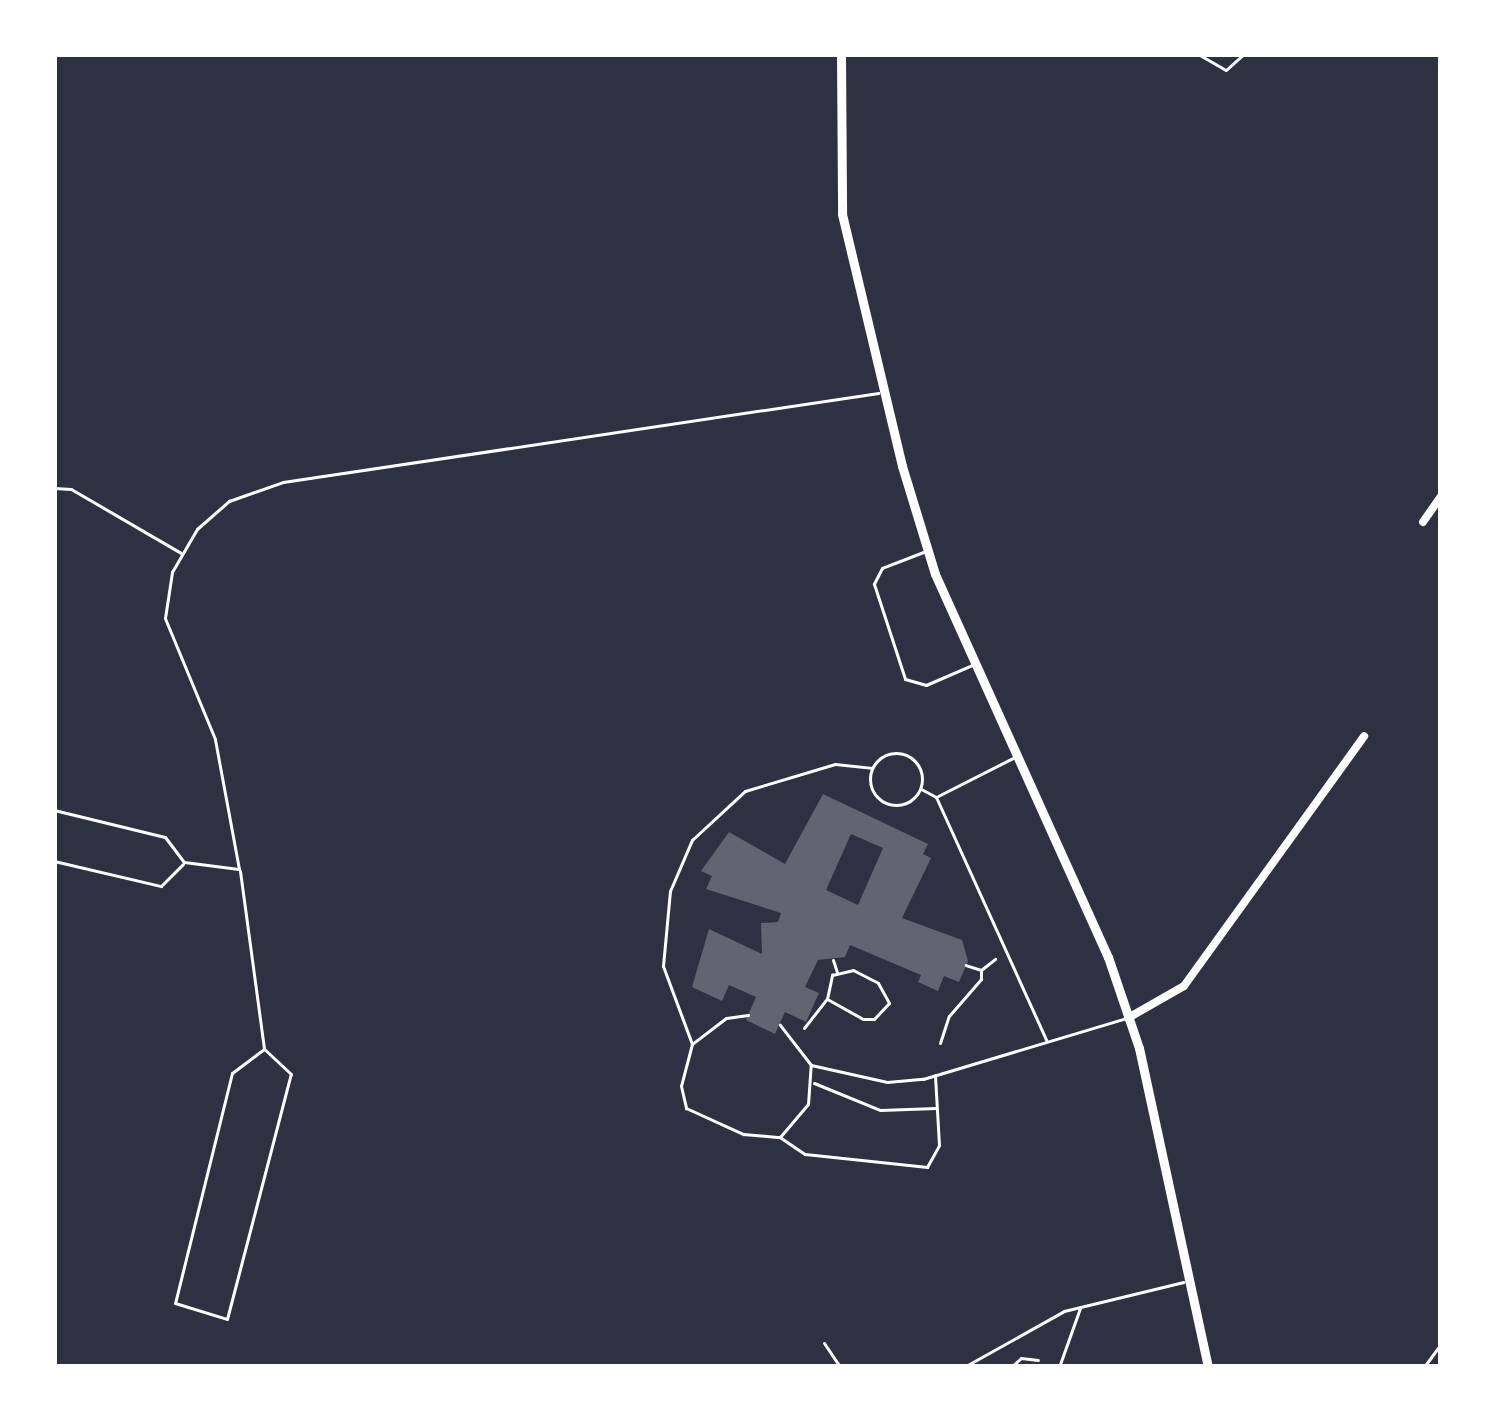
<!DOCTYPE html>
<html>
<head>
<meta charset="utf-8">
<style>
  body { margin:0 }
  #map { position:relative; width:1495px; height:1421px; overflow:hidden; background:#2d3142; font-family:Signika,sans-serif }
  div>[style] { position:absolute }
  .building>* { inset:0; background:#626471 }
  .path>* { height:3px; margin:-1.5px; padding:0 1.5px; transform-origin:1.5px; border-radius:1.5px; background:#fff }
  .service>* { height:3px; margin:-1.5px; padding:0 1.5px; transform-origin:1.5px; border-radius:1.5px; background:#fff }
  .service>.ring { margin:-1.5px; padding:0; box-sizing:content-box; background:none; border:3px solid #fff; border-radius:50% }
  .minor>* { height:8px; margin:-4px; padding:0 4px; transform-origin:4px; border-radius:4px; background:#fff }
  .tertiary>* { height:9px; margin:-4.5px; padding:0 4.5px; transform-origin:4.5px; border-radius:4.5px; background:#fff }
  span { translate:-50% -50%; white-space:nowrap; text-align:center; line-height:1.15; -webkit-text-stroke:9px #fff; paint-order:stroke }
  .frame { position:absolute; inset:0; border:57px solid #fff; pointer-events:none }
</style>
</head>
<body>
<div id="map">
  <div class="building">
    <div style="clip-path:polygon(evenodd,823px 794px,928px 844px,923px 854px,931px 858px,902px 918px,962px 940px,968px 961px,959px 982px,944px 976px,938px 991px,918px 982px,921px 975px,850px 945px,845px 957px,818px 960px,805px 987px,819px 993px,806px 1022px,785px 1012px,775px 1034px,746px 1020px,756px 997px,729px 985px,722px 1001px,692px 987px,709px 929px,762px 954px,761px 923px,778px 922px,781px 913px,706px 889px,712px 876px,701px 871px,729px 832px,785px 864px,823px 794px,851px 834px,883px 848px,858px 905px,826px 890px,851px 834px)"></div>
  </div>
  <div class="path">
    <div style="left:833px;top:960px;width:13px;rotate:72deg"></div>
    <div style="left:981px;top:970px;width:18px;rotate:-38deg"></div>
    <div style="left:804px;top:1028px;width:37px;rotate:-52deg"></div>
    <div style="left:827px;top:999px;width:25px;rotate:-78deg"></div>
    <div style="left:832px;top:975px;width:22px;rotate:-13deg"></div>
    <div style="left:853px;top:970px;width:28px;rotate:27deg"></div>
    <div style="left:878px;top:983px;width:23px;rotate:61deg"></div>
    <div style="left:889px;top:1003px;width:22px;rotate:133deg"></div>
    <div style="left:874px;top:1019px;width:11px;rotate:180deg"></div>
    <div style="left:863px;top:1019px;width:41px;rotate:-150.9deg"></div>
    <div style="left:940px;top:1043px;width:28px;rotate:-72deg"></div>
    <div style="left:949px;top:1016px;width:49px;rotate:-49.1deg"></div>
    <div style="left:981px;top:979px;width:9px;rotate:-90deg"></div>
    <div style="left:981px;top:970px;width:16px;rotate:-162deg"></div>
    <div style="left:824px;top:1343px;width:29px;rotate:56deg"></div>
    <div style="left:1011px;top:1367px;width:13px;rotate:-42deg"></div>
    <div style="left:1021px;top:1358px;width:17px;rotate:7deg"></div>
  </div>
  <div class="service">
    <div style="left:1198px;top:54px;width:32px;rotate:30deg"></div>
    <div style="left:1226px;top:70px;width:24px;rotate:-42deg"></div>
    <div style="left:54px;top:488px;width:17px;rotate:3deg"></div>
    <div style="left:71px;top:489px;width:127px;rotate:30.2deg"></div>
    <div style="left:926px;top:551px;width:47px;rotate:158.9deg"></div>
    <div style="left:882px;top:568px;width:18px;rotate:117deg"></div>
    <div style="left:874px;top:584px;width:100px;rotate:71.9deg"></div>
    <div style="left:905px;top:679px;width:22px;rotate:16deg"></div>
    <div style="left:926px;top:685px;width:50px;rotate:-23.5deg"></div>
    <div class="ring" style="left:870px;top:753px;width:49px;height:49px"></div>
    <div style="left:921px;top:789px;width:17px;rotate:28deg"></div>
    <div style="left:936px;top:797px;width:267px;rotate:65.6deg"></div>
    <div style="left:938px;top:796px;width:86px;rotate:-26.9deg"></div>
    <div style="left:54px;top:810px;width:114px;rotate:13.7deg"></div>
    <div style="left:165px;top:837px;width:31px;rotate:53deg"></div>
    <div style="left:184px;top:862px;width:55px;rotate:7.3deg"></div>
    <div style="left:239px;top:869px;width:132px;rotate:-100.5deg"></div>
    <div style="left:215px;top:739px;width:131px;rotate:-112.5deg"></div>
    <div style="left:165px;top:618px;width:47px;rotate:-81.3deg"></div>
    <div style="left:172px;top:572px;width:50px;rotate:-59.8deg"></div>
    <div style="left:197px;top:529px;width:43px;rotate:-41.2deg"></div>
    <div style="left:229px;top:501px;width:57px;rotate:-19.4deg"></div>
    <div style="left:283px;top:482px;width:602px;rotate:-8.51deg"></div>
    <div style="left:54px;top:861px;width:110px;rotate:13.2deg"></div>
    <div style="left:161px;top:886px;width:31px;rotate:-45deg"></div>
    <div style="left:240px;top:871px;width:180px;rotate:82.3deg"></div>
    <div style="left:264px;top:1049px;width:40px;rotate:143deg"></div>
    <div style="left:232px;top:1073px;width:237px;rotate:103.9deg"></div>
    <div style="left:175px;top:1303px;width:54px;rotate:17.1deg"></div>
    <div style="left:227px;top:1319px;width:253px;rotate:-75.4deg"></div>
    <div style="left:291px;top:1074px;width:37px;rotate:-137deg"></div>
    <div style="left:748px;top:1015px;width:22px;rotate:172deg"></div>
    <div style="left:726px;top:1018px;width:43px;rotate:142.6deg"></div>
    <div style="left:692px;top:1044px;width:43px;rotate:104.7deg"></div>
    <div style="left:681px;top:1086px;width:23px;rotate:77deg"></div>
    <div style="left:686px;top:1108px;width:63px;rotate:24.5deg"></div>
    <div style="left:743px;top:1134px;width:37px;rotate:5deg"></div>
    <div style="left:780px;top:1137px;width:43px;rotate:-49.7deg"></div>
    <div style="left:808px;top:1104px;width:39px;rotate:-86deg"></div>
    <div style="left:811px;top:1065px;width:51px;rotate:-127.8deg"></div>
    <div style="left:692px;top:1044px;width:83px;rotate:-110.4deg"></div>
    <div style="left:663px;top:966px;width:75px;rotate:-84.7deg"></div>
    <div style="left:670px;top:891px;width:56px;rotate:-66.7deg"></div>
    <div style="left:692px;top:840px;width:72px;rotate:-42.8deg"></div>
    <div style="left:745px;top:791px;width:94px;rotate:-16.7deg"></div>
    <div style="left:835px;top:764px;width:37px;rotate:6deg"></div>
    <div style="left:811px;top:1065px;width:78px;rotate:12.6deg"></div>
    <div style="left:887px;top:1082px;width:36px;rotate:-5deg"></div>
    <div style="left:923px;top:1079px;width:212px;rotate:-16.7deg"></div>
    <div style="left:814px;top:1083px;width:71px;rotate:22.2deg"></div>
    <div style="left:880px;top:1110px;width:56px;rotate:-2deg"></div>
    <div style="left:781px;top:1138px;width:29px;rotate:34deg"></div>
    <div style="left:805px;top:1154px;width:123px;rotate:6.1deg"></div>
    <div style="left:927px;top:1167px;width:25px;rotate:-61deg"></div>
    <div style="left:939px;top:1145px;width:70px;rotate:-93.3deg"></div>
    <div style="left:964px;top:1367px;width:115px;rotate:-29.2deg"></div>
    <div style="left:1064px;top:1311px;width:123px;rotate:-13.6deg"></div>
    <div style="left:1059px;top:1367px;width:63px;rotate:-70.4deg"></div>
    <div style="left:1424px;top:1367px;width:29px;rotate:-54deg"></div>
  </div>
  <div class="minor">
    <div style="left:1423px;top:522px;width:32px;rotate:-55deg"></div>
    <div style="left:1128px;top:1018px;width:64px;rotate:-29.7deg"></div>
    <div style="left:1184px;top:986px;width:308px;rotate:-54.2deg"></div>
  </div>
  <div class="tertiary">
    <div style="left:841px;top:54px;width:160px;rotate:89.6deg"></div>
    <div style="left:842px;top:214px;width:259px;rotate:76.6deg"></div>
    <div style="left:902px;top:466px;width:113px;rotate:73deg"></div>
    <div style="left:935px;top:574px;width:420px;rotate:65.7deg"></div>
    <div style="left:1108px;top:957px;width:96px;rotate:71.2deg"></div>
    <div style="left:1139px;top:1048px;width:326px;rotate:77.8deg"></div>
  </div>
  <div class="frame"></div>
</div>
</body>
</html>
